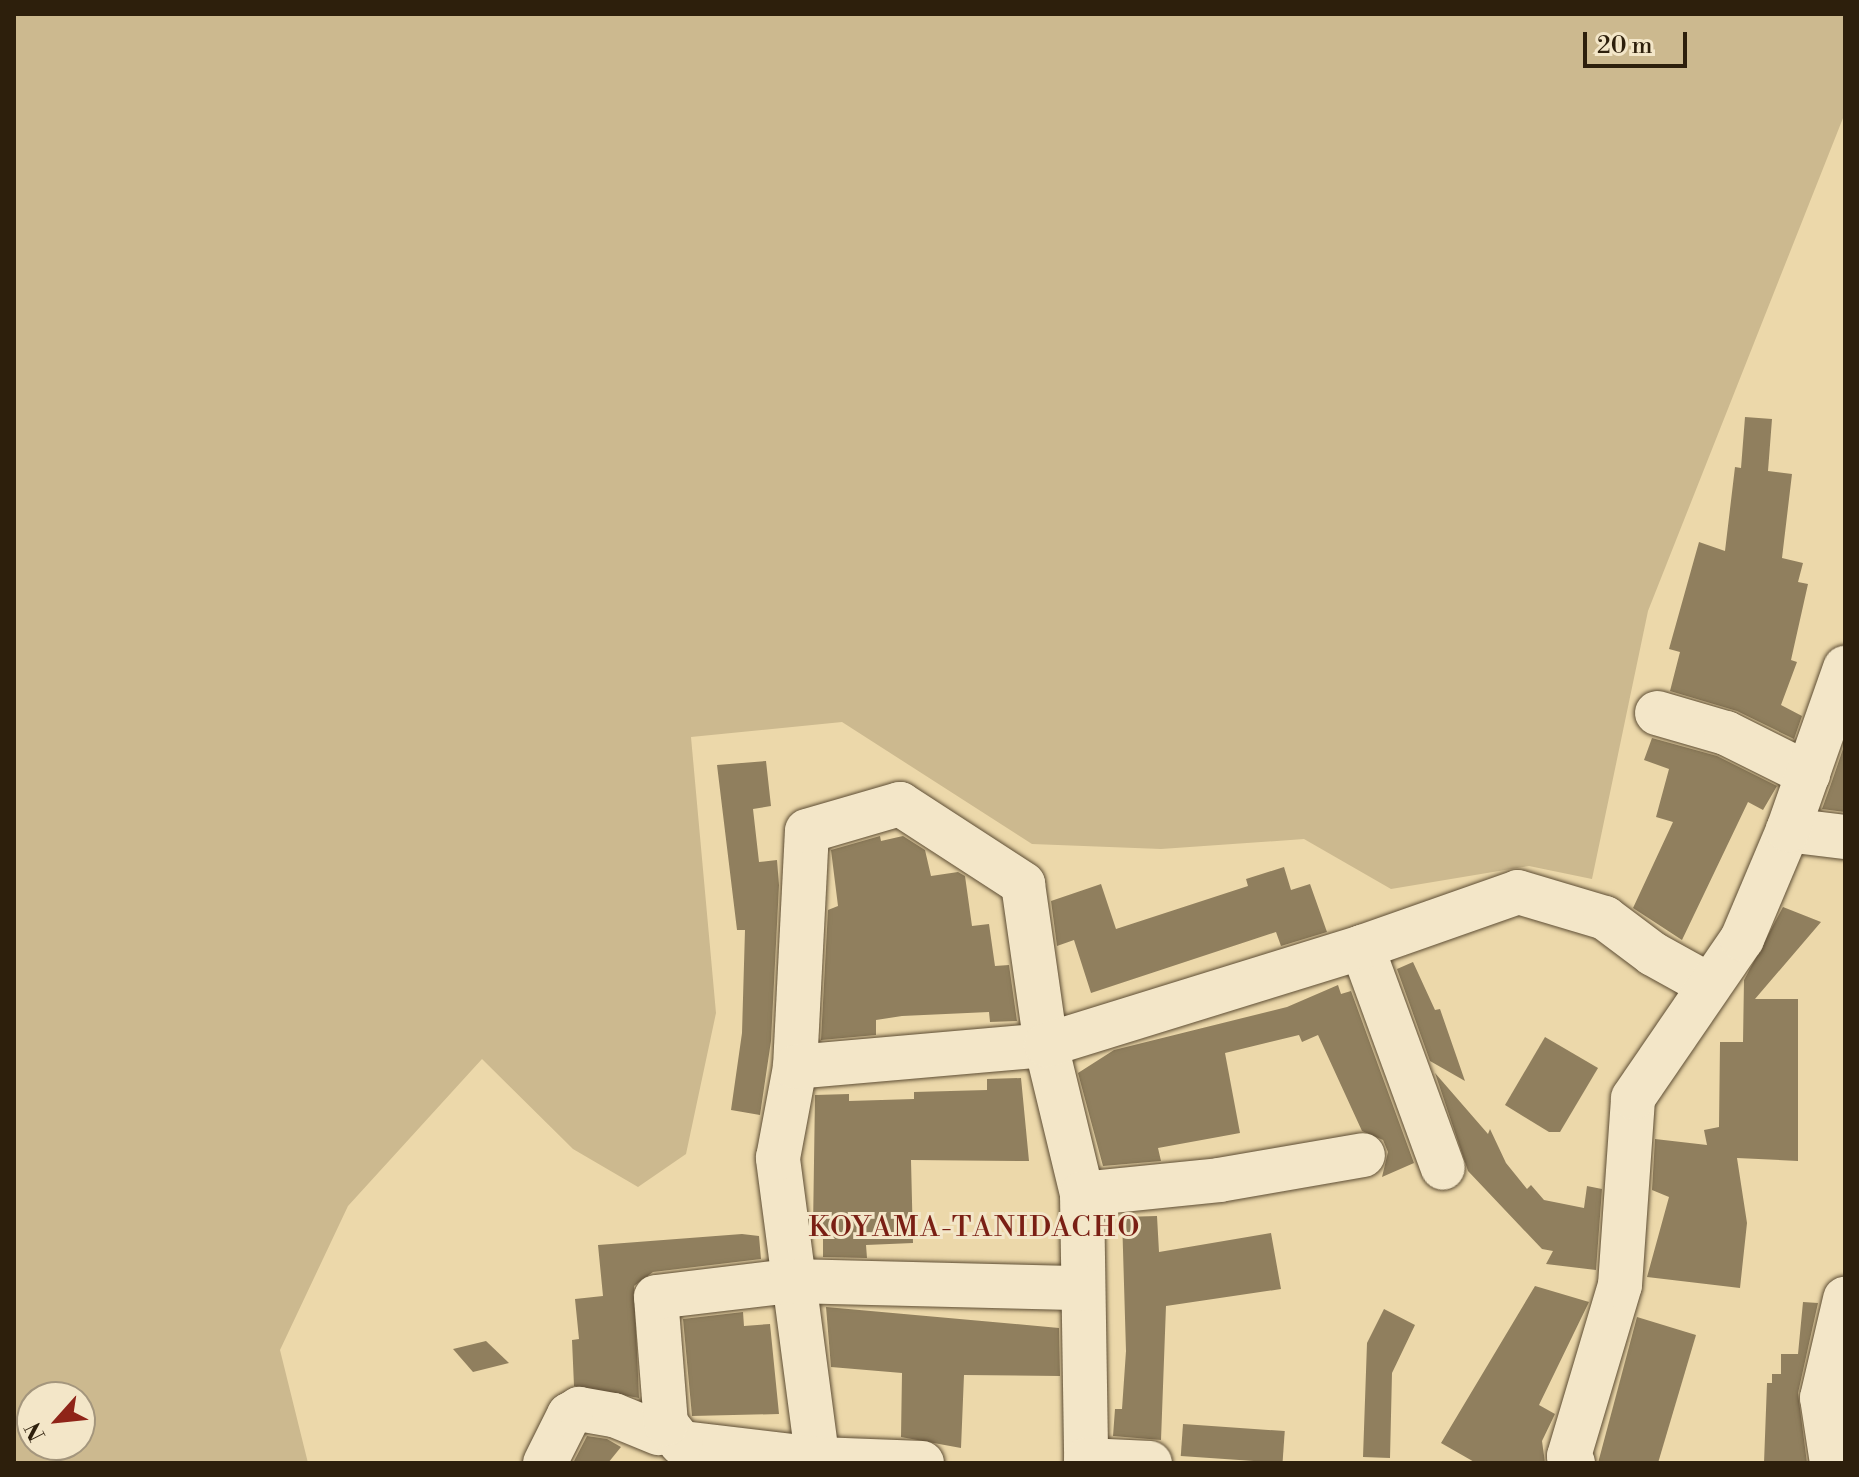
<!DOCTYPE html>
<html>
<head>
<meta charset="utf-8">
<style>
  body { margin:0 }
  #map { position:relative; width:1859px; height:1477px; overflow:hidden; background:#ecd8aa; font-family:"Libre Bodoni",serif }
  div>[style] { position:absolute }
  .green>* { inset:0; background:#ccb98f }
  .building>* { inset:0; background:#907f5e; transform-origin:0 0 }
  .roads { filter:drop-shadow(0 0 2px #5d4d34) drop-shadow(0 0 2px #5d4d34) }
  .minor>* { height:44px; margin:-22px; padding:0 22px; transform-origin:22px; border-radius:22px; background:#f3e6c8 }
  span { translate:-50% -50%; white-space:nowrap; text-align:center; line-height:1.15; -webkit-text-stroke:6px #f3e6c8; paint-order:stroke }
  .neighbourhood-label { font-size:28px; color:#7a1f14; letter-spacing:2px }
  .frame { position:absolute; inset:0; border:16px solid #2d1f0c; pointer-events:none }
  .north { position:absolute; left:16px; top:1381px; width:80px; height:80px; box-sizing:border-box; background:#f3e6c8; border:2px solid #a4967d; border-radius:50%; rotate:243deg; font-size:22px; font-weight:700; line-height:32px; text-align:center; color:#2d1f0c }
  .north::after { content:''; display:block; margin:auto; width:28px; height:36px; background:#8f2418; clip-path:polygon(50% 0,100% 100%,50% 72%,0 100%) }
  .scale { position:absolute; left:1583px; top:32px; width:104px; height:36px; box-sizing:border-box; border:4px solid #2d1f0c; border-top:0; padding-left:10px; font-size:24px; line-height:28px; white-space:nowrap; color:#2d1f0c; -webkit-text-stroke:6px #f3e6c8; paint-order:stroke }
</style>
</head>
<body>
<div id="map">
  <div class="green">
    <div style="clip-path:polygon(evenodd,14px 14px,1845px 14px,1845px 113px,1648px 611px,1592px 879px,1529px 866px,1391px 889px,1304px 839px,1161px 849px,1032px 844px,842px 722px,691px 737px,716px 1013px,686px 1154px,638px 1187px,573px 1149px,482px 1059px,348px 1206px,280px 1350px,308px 1463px,14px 1463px,14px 14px,32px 1397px,80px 1397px,80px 1445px,32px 1445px,32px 1397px)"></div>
  </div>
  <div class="building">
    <div style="clip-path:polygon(1745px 417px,1772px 419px,1768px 471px,1792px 474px,1782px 558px,1803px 563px,1798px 582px,1808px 584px,1791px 660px,1797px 662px,1781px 705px,1802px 716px,1794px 739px,1737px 711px,1670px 691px,1680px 652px,1669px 649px,1699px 542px,1725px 551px,1735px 467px,1741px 468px)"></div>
    <div style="clip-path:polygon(1652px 738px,1717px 756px,1777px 786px,1763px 810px,1748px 802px,1682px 940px,1633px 908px,1673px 822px,1656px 817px,1669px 769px,1644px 760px)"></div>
    <div style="clip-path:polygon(1845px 743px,1845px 812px,1822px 809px,1831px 784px)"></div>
    <div style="clip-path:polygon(766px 761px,771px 806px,753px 809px,759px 862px,777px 860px,779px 885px,771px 1041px,760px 1115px,731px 1110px,742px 1033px,745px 930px,737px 930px,717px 765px)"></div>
    <div style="clip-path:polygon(880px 836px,881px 841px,903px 836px,925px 850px,931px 876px,958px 872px,965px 876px,972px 926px,989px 924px,995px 966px,1009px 965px,1017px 1021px,990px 1022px,989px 1012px,902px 1016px,876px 1020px,876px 1035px,821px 1040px,828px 910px,838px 906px,831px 850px)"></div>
    <div style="clip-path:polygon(1284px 867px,1291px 890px,1310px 884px,1327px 932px,1281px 946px,1276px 932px,1091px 993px,1074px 940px,1057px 946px,1051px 901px,1101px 884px,1116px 929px,1248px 886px,1246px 879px)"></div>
    <div style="clip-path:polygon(1783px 907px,1821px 922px,1755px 999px,1798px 999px,1798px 1161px,1737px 1158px,1747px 1223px,1740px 1288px,1647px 1277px,1669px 1197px,1652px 1190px,1655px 1139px,1707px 1145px,1704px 1130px,1719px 1127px,1720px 1042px,1743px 1042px,1744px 980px)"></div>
    <div style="clip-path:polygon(1413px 962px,1435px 1010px,1440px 1009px,1465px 1081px,1430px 1061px,1397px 969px)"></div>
    <div style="clip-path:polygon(1338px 985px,1341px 994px,1351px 991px,1414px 1163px,1382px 1177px,1388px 1152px,1383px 1140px,1362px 1131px,1318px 1035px,1302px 1042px,1299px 1035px,1225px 1053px,1240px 1133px,1158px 1148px,1161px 1161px,1103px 1166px,1078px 1073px,1114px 1050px,1287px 1007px)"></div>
    <div style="clip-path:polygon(1545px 1037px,1598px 1068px,1560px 1132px,1549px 1132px,1505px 1105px)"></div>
    <div style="clip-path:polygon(1435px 1073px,1488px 1134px,1490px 1129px,1506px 1163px,1527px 1189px,1531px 1185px,1544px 1200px,1584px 1208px,1587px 1186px,1602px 1189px,1596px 1270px,1546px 1264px,1553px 1251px,1542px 1249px,1468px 1171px)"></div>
    <div style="clip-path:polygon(1021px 1078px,1029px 1161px,911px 1160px,913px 1243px,866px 1245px,867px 1258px,823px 1257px,823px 1228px,813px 1228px,815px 1095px,849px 1094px,849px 1101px,914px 1099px,914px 1092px,987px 1090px,987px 1079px)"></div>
    <div style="clip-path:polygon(1157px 1216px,1159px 1252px,1271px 1233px,1281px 1289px,1166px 1306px,1161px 1440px,1113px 1436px,1115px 1409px,1122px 1409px,1126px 1351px,1122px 1217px)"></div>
    <div style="clip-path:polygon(742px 1234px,759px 1236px,761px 1259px,653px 1272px,634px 1286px,639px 1398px,574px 1386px,572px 1340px,579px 1339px,575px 1299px,603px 1296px,598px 1245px)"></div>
    <div style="clip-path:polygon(1535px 1286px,1589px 1302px,1539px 1405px,1555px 1414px,1542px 1441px,1545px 1463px,1476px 1463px,1441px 1443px)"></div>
    <div style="clip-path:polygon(1803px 1302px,1818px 1303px,1798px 1393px,1807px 1463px,1764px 1463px,1767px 1383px,1772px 1383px,1772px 1374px,1781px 1374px,1781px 1354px,1798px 1354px)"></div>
    <div style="clip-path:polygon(826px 1307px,1059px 1328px,1060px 1376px,964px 1375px,961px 1448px,901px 1437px,902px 1373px,831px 1367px)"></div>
    <div style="clip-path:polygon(1384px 1309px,1415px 1325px,1392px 1373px,1390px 1458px,1363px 1457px,1367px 1343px)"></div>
    <div style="clip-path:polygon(743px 1312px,744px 1326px,770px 1324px,779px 1414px,692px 1416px,683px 1319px)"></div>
    <div style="clip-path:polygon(1637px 1317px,1696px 1335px,1658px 1463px,1598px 1463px)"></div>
    <div style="clip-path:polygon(486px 1341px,509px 1363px,473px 1372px,453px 1349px)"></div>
    <div style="left:1183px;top:1424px;width:102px;height:32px;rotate:4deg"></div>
    <div style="clip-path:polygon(587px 1436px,607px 1439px,621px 1447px,608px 1463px,573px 1463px)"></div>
  </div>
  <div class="roads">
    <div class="minor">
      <div style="left:1657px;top:713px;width:72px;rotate:16.2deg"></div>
      <div style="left:1726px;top:733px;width:92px;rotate:26.6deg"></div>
      <div style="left:1788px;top:830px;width:57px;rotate:7deg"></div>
      <div style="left:1362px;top:947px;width:235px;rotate:69.9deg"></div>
      <div style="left:795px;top:1067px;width:236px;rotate:-87.1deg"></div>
      <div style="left:807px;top:831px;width:97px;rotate:-16.2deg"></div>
      <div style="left:900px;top:804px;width:147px;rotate:33deg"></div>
      <div style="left:1023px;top:884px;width:163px;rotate:81.9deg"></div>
      <div style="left:1046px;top:1045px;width:153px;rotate:76.4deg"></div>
      <div style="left:1082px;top:1194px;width:269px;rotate:89.1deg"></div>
      <div style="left:1082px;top:1194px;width:138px;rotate:-5.8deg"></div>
      <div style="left:1219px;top:1180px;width:146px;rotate:-9.8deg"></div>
      <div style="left:1086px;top:1460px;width:64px;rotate:2.7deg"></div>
      <div style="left:545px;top:1463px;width:54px;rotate:-63.4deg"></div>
      <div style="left:569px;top:1415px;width:12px;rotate:-31deg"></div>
      <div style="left:579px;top:1409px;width:36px;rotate:10deg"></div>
      <div style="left:614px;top:1415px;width:48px;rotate:22.2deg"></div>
      <div style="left:818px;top:1463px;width:308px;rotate:-97.5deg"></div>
      <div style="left:778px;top:1158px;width:93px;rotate:-79.4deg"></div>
      <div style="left:795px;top:1067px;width:252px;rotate:-5deg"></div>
      <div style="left:1046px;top:1045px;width:331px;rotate:-17.2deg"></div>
      <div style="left:1362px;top:947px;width:165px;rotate:-19.4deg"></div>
      <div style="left:1518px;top:892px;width:91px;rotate:16.6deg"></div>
      <div style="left:1605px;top:918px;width:60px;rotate:36.9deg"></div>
      <div style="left:1653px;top:954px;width:64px;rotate:29deg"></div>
      <div style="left:922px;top:1463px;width:104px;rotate:-177.8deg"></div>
      <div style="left:818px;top:1459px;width:138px;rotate:-173.3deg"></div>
      <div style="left:681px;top:1443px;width:24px;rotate:-128deg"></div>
      <div style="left:666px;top:1424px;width:127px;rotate:-94.5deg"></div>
      <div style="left:656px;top:1297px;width:136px;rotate:-6.8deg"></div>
      <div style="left:791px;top:1281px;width:292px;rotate:1.4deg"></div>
      <div style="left:1573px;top:1463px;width:8px;rotate:-120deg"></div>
      <div style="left:1569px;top:1456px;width:178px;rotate:-73.4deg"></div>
      <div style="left:1620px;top:1285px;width:187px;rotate:-86deg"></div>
      <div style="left:1633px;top:1098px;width:193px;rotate:-55.6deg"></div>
      <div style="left:1742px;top:939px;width:118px;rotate:-67.1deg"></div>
      <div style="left:1788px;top:830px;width:172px;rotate:-70.6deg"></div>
      <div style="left:1832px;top:1463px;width:66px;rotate:-98.7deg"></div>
      <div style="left:1822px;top:1398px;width:102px;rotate:-76.9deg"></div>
    </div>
  </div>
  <div class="neighbourhood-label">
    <span style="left:975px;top:1228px">KOYAMA-TANIDACHO</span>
  </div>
  <div class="frame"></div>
  <div class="north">N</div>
  <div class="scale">20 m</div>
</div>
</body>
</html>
